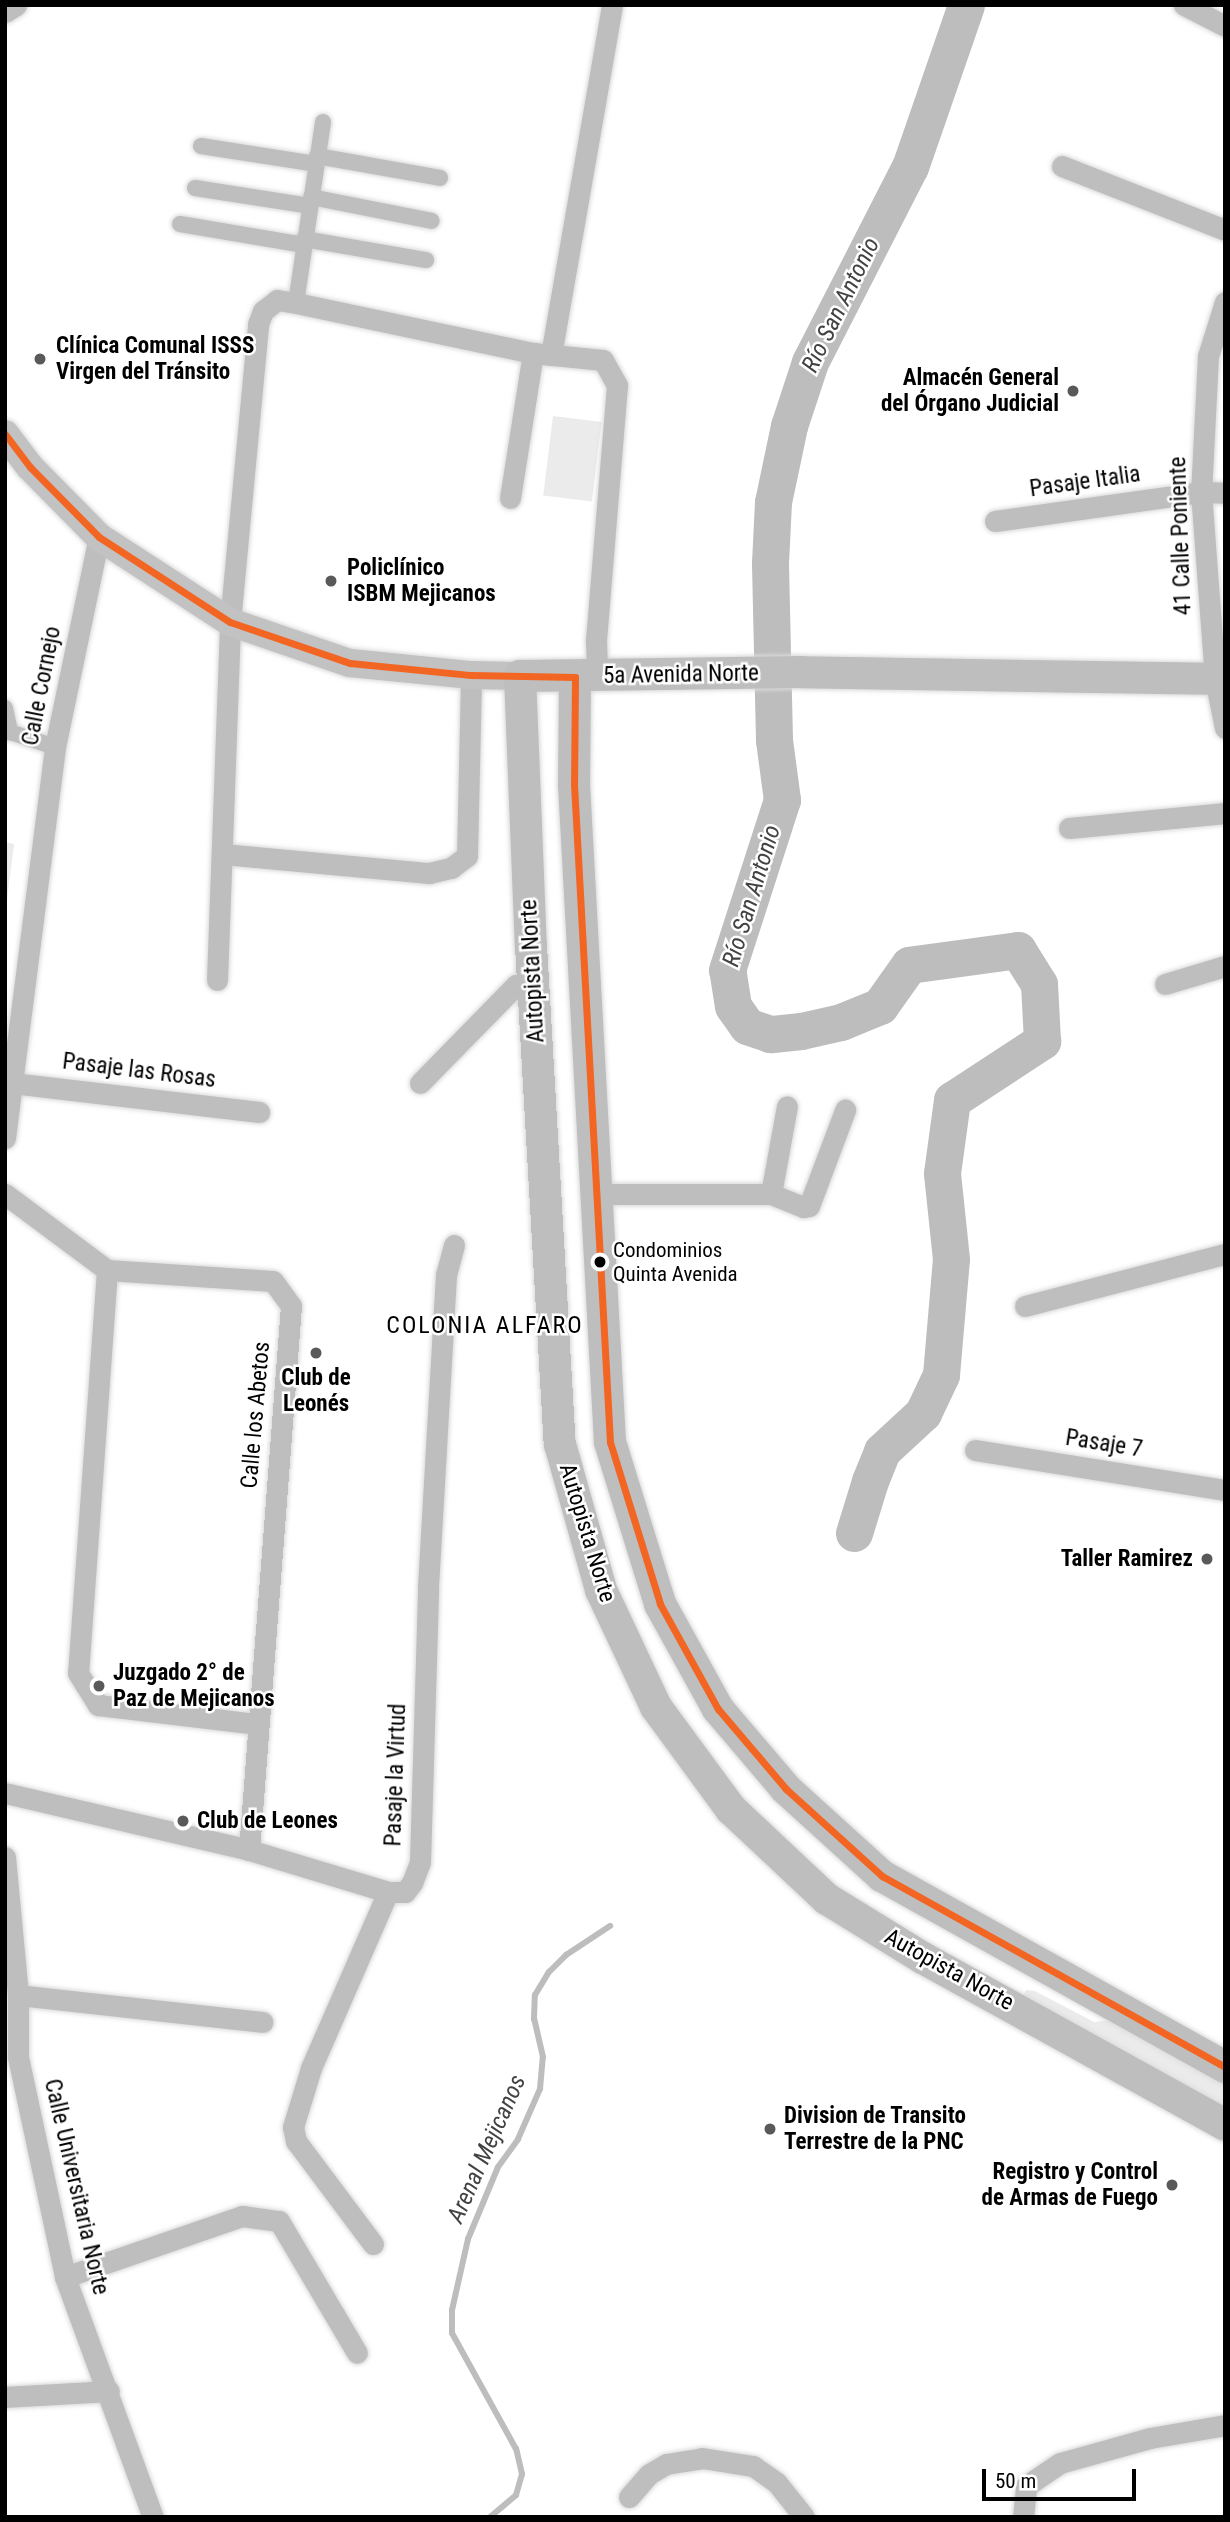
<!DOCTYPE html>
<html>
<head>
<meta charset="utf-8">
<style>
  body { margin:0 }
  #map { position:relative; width:1230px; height:2522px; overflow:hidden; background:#fff; font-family:"Roboto Condensed",sans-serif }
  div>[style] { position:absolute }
  .green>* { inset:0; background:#ebebeb; transform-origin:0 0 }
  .stream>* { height:6px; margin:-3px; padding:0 3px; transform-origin:3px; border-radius:3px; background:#bdbdbd }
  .river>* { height:37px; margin:-18.5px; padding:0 18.5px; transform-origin:18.5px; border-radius:18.5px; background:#bdbdbd }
  .roads { filter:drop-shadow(0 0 2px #dbdbdb) drop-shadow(0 0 2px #dbdbdb) }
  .pedestrian>* { height:16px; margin:-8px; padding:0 8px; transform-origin:8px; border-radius:8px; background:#bebebe }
  .minor>* { height:21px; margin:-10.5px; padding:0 10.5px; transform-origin:10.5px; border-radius:10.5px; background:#bebebe }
  .secondary>* { height:28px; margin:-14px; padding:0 14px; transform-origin:14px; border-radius:14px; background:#c2c2c2 }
  .primary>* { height:32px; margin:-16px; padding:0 16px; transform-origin:16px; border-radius:16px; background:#bebebe }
  .bus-1>* { height:7px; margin:-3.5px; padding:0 3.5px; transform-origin:3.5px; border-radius:3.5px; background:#f26522 }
  .dots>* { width:19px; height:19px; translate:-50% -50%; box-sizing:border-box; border:4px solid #fff; border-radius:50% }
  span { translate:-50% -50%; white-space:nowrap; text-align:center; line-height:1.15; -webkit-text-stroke:5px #fff; paint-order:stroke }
  .bus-label { font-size:21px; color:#000 }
  .left { translate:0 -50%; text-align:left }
  .poi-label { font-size:23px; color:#000; font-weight:700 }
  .right { translate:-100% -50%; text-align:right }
  .street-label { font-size:23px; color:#000 }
  .water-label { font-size:24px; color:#424242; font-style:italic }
  .neighbourhood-label { font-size:24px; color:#000; letter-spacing:2px }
  .frame { position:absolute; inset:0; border:7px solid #000; pointer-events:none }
  .scale { position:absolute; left:982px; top:2469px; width:154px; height:32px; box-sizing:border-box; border:4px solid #000; border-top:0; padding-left:9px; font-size:21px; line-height:24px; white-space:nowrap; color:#000; -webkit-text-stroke:5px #fff; paint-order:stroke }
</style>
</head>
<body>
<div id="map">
  <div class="green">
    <div style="left:553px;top:416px;width:49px;height:80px;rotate:7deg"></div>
    <div style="clip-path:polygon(5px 842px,14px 844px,5px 916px)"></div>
    <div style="clip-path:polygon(1026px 1990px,1035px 1991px,1094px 2022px,1109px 2020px,1225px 2082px,1225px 2113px,1023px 1996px)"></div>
  </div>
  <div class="stream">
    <div style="left:490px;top:2517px;width:34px;rotate:-40deg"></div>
    <div style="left:516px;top:2495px;width:22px;rotate:-74deg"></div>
    <div style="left:522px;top:2474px;width:26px;rotate:-103deg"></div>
    <div style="left:516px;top:2449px;width:132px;rotate:-118.9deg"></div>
    <div style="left:452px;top:2333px;width:23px;rotate:-90deg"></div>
    <div style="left:452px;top:2310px;width:73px;rotate:-77.3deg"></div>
    <div style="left:468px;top:2239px;width:78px;rotate:-67.4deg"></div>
    <div style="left:498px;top:2167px;width:34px;rotate:-54deg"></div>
    <div style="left:518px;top:2139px;width:55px;rotate:-66.3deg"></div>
    <div style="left:540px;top:2089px;width:32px;rotate:-85deg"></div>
    <div style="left:543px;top:2057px;width:39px;rotate:-103deg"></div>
    <div style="left:534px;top:2019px;width:24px;rotate:-88deg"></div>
    <div style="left:535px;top:1995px;width:27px;rotate:-59deg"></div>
    <div style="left:549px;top:1972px;width:24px;rotate:-45deg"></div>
    <div style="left:566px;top:1955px;width:53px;rotate:-33.4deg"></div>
  </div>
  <div class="river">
    <div style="left:854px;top:1533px;width:54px;rotate:-72.9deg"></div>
    <div style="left:870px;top:1481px;width:32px;rotate:-68deg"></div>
    <div style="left:882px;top:1451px;width:56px;rotate:-42.8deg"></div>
    <div style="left:923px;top:1413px;width:42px;rotate:-64.7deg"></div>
    <div style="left:941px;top:1375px;width:116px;rotate:-85.1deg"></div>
    <div style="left:951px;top:1259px;width:86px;rotate:-96deg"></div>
    <div style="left:942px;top:1173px;width:74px;rotate:-82.2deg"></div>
    <div style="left:952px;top:1100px;width:108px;rotate:-33.2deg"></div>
    <div style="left:1042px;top:1041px;width:57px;rotate:-93deg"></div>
    <div style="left:1039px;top:984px;width:40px;rotate:-122deg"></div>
    <div style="left:1018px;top:950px;width:110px;rotate:172.2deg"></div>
    <div style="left:909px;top:965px;width:50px;rotate:125.3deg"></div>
    <div style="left:880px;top:1006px;width:42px;rotate:157.7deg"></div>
    <div style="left:841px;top:1022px;width:41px;rotate:167.3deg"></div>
    <div style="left:801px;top:1031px;width:31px;rotate:174deg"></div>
    <div style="left:770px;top:1034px;width:24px;rotate:-161deg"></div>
    <div style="left:747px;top:1026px;width:24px;rotate:-125deg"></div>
    <div style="left:733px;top:1006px;width:36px;rotate:-99deg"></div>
    <div style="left:727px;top:970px;width:179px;rotate:-72.1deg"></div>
    <div style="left:782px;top:800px;width:61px;rotate:-97.6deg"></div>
    <div style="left:774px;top:740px;width:177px;rotate:-91.3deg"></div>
    <div style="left:770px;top:563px;width:61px;rotate:-87.2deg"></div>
    <div style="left:773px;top:502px;width:78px;rotate:-78.1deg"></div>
    <div style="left:789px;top:426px;width:67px;rotate:-71.8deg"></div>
    <div style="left:810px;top:362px;width:219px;rotate:-62.9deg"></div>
    <div style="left:910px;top:167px;width:171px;rotate:-70.9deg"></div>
  </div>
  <div class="roads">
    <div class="pedestrian">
      <div style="left:201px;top:146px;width:116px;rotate:8.9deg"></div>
      <div style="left:317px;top:156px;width:125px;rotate:10.1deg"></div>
      <div style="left:195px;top:188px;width:116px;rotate:8.9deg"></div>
      <div style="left:311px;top:197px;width:123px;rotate:11.2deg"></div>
      <div style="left:180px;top:224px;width:126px;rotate:9.6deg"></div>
      <div style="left:304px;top:239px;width:124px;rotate:9.8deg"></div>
      <div style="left:296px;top:303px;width:183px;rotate:-81.5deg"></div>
      <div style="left:5px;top:708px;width:25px;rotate:78deg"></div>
      <div style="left:10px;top:732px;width:47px;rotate:18.4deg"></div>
    </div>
    <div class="minor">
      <div style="left:1184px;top:5px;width:46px;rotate:27.1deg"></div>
      <div style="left:5px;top:12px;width:13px;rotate:-32deg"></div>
      <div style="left:1062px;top:166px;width:175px;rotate:21.4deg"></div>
      <div style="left:1225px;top:302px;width:57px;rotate:107.5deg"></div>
      <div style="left:1208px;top:356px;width:136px;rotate:92.9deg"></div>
      <div style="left:1201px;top:492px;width:188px;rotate:85.7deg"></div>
      <div style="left:1215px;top:679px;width:50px;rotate:78.5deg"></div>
      <div style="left:551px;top:355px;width:355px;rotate:-80.1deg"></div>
      <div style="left:510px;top:498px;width:147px;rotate:-81deg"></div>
      <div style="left:995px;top:521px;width:208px;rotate:-8deg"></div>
      <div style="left:1201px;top:492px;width:24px;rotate:2deg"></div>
      <div style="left:1069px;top:828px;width:157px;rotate:-5.5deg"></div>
      <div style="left:223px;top:854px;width:207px;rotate:5.3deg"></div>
      <div style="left:429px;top:873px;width:23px;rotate:-13deg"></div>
      <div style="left:451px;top:868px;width:20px;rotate:-37deg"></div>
      <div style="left:467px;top:856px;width:181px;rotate:-88.7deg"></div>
      <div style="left:217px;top:980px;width:358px;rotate:-87.9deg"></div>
      <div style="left:230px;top:622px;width:299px;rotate:-84.6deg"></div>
      <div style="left:258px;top:324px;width:14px;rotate:-69deg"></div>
      <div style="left:263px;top:311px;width:18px;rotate:-38deg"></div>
      <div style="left:277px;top:300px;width:19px;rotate:9deg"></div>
      <div style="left:296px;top:303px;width:242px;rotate:11.9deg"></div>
      <div style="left:533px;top:353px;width:70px;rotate:5.7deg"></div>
      <div style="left:603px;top:360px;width:29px;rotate:61deg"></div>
      <div style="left:617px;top:385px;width:256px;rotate:94.7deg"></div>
      <div style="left:596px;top:640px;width:36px;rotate:88deg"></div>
      <div style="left:1165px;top:984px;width:63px;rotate:-16.7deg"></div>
      <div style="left:12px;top:1083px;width:249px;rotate:6.7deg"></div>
      <div style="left:420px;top:1083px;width:137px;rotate:-45.6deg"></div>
      <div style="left:516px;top:985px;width:17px"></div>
      <div style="left:5px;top:1138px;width:394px;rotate:-82.7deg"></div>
      <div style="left:55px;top:747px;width:215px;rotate:-78.2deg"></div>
      <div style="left:5px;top:1194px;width:127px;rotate:36.7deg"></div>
      <div style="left:107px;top:1270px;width:166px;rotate:3.8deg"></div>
      <div style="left:273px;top:1281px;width:31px;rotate:54deg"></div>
      <div style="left:291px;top:1306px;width:546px;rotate:94.41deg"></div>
      <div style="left:596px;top:1194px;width:175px"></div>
      <div style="left:771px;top:1194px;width:35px;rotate:22deg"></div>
      <div style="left:803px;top:1207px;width:6px;rotate:-9deg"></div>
      <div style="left:809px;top:1206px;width:103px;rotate:-69.4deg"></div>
      <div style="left:771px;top:1194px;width:89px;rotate:-79.7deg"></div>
      <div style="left:107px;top:1270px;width:404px;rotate:94.1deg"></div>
      <div style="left:78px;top:1673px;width:38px;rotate:58deg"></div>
      <div style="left:98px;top:1705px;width:161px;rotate:6.8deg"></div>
      <div style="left:1025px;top:1306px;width:207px;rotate:-14.6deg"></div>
      <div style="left:975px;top:1450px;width:253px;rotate:9.1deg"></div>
      <div style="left:5px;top:1793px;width:251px;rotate:13.1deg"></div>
      <div style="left:249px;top:1850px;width:145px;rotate:16.8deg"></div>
      <div style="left:388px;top:1892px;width:17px"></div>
      <div style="left:405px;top:1892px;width:11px;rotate:-52deg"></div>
      <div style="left:412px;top:1883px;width:22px;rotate:-69deg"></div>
      <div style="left:420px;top:1862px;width:275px;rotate:-88.3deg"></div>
      <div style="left:428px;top:1587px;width:313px;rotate:-86.7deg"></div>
      <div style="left:446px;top:1275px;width:31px;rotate:-75deg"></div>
      <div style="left:5px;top:1857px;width:139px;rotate:84.6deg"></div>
      <div style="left:18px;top:1995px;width:62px;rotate:90deg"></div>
      <div style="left:18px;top:2057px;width:225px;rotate:77.9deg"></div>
      <div style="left:65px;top:2277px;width:256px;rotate:69.9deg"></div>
      <div style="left:18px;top:1995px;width:246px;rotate:6.3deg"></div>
      <div style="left:373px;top:2244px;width:129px;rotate:-126.8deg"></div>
      <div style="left:296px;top:2141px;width:14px;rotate:-102deg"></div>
      <div style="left:293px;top:2127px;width:62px;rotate:-73deg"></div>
      <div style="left:311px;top:2068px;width:192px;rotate:-66.4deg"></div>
      <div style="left:65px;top:2277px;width:187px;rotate:-19deg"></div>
      <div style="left:242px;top:2216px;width:37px;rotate:8deg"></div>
      <div style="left:279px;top:2221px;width:153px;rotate:59.4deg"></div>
      <div style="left:5px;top:2397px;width:104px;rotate:-3.3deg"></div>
      <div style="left:629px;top:2497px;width:30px;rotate:-49deg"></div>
      <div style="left:649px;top:2474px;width:20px;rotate:-30deg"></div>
      <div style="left:666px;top:2464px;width:36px;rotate:-9deg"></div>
      <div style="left:702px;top:2458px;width:52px;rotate:8.9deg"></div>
      <div style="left:753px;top:2466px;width:29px;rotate:35deg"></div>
      <div style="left:777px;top:2483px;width:43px;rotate:51.5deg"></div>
      <div style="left:1023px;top:2517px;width:31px;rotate:-84deg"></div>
      <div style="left:1026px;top:2486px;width:41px;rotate:-34.1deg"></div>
      <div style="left:1060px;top:2463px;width:93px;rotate:-15.5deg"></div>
      <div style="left:1150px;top:2438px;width:76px;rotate:-9.8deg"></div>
    </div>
    <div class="secondary">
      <div style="left:5px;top:434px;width:41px;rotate:52.9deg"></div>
      <div style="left:30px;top:467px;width:98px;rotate:45.4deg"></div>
      <div style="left:99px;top:537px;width:156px;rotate:33deg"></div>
      <div style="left:230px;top:622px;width:127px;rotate:18.9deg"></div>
      <div style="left:350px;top:663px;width:122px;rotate:5.7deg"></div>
      <div style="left:471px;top:675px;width:49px;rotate:1.2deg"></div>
    </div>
    <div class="primary">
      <div style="left:575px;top:677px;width:107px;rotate:90.5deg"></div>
      <div style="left:574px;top:784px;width:659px;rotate:86.87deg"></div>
      <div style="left:610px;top:1442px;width:170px;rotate:72.8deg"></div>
      <div style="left:660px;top:1604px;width:120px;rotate:61.1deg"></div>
      <div style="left:718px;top:1709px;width:105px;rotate:49.6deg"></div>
      <div style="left:786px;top:1789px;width:130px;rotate:42.2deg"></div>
      <div style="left:882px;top:1876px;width:393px;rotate:29.1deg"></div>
      <div style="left:1225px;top:679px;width:423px;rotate:-179.1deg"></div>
      <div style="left:802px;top:672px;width:282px;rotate:179.2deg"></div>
      <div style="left:520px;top:676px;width:270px;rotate:87.7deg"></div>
      <div style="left:531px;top:946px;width:499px;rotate:86.7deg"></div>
      <div style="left:560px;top:1444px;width:152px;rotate:74.3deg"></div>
      <div style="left:601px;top:1590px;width:129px;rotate:64.8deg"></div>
      <div style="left:656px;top:1707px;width:127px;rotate:53.7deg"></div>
      <div style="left:731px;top:1809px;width:132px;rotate:43.2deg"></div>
      <div style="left:827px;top:1899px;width:113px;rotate:31.6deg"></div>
      <div style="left:923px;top:1958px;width:345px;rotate:28.9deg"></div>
    </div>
  </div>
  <div class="bus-1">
    <div style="left:5px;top:434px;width:41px;rotate:52.9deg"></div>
    <div style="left:30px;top:467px;width:98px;rotate:45.4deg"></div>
    <div style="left:99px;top:537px;width:156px;rotate:33deg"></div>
    <div style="left:230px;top:622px;width:127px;rotate:18.9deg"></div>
    <div style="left:350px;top:663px;width:122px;rotate:5.7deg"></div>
    <div style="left:471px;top:675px;width:104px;rotate:1.1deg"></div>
    <div style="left:575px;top:677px;width:107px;rotate:90.5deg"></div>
    <div style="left:574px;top:784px;width:659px;rotate:86.87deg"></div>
    <div style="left:610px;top:1442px;width:170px;rotate:72.8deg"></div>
    <div style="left:660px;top:1604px;width:120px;rotate:61.1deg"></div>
    <div style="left:718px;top:1709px;width:105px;rotate:49.6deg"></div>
    <div style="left:786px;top:1789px;width:130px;rotate:42.2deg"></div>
    <div style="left:882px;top:1876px;width:393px;rotate:29.1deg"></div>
  </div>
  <div class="dots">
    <div style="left:40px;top:359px;background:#595959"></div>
    <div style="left:1073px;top:391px;background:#595959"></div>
    <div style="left:331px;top:581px;background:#595959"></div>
    <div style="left:600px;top:1262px;background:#000"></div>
    <div style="left:316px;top:1353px;background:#595959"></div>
    <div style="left:1207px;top:1559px;background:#595959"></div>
    <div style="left:99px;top:1686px;background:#595959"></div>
    <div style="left:183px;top:1821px;background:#595959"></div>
    <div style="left:770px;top:2129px;background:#595959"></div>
    <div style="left:1172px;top:2185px;background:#595959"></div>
  </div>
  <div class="bus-label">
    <span class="left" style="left:613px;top:1262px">Condominios<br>Quinta Avenida</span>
  </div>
  <div class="poi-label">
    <span class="left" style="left:56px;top:359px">Clínica Comunal ISSS<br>Virgen del Tránsito</span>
    <span class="right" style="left:1059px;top:391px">Almacén General<br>del Órgano Judicial</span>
    <span class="left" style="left:347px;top:581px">Policlínico<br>ISBM Mejicanos</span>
    <span style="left:316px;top:1391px">Club de<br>Leonés</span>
    <span class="right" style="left:1193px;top:1559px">Taller Ramirez</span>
    <span class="left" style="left:113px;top:1686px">Juzgado 2° de<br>Paz de Mejicanos</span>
    <span class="left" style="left:197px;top:1821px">Club de Leones</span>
    <span class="left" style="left:784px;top:2129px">Division de Transito<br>Terrestre de la PNC</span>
    <span class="right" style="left:1158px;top:2185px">Registro y Control<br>de Armas de Fuego</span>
  </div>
  <div class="street-label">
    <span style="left:1085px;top:482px;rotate:-8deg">Pasaje Italia</span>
    <span style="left:1181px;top:536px;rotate:-92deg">41 Calle Poniente</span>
    <span style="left:681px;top:675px;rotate:-1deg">5a Avenida Norte</span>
    <span style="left:42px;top:686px;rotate:-79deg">Calle Cornejo</span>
    <span style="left:533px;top:971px;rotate:-93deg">Autopista Norte</span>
    <span style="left:139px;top:1071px;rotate:7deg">Pasaje las Rosas</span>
    <span style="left:256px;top:1415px;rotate:-85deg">Calle los Abetos</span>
    <span style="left:1104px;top:1444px;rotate:9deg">Pasaje 7</span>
    <span style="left:587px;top:1533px;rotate:73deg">Autopista Norte</span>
    <span style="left:396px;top:1775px;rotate:-88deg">Pasaje la Virtud</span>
    <span style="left:949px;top:1970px;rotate:29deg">Autopista Norte</span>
    <span style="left:76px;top:2187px;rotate:77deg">Calle Universitaria Norte</span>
  </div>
  <div class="water-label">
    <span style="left:841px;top:305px;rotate:-64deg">Río San Antonio</span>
    <span style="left:752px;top:896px;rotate:-73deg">Río San Antonio</span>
    <span style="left:487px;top:2149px;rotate:-66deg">Arenal Mejicanos</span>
  </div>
  <div class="neighbourhood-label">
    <span style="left:485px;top:1326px">COLONIA ALFARO</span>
  </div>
  <div class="frame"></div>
  <div class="scale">50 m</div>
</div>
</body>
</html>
